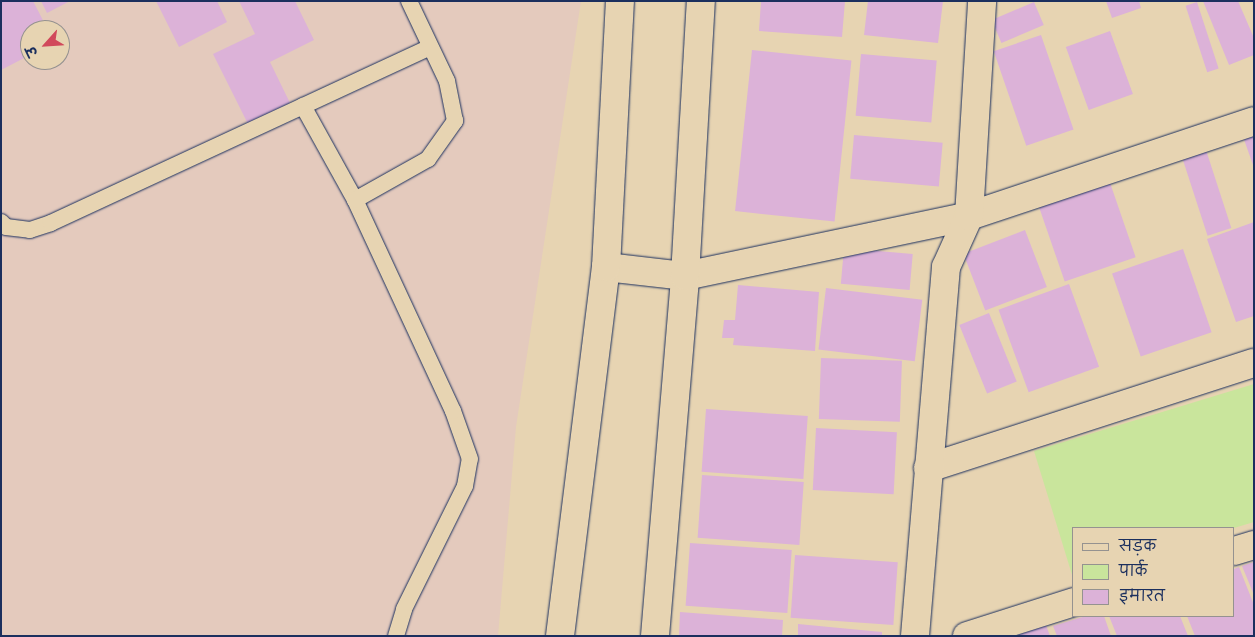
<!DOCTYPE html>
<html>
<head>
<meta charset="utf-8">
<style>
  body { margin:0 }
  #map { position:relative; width:1255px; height:637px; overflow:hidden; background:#e7d4b2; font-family:"Comic Neue","Playpen Sans Deva",sans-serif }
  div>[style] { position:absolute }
  .built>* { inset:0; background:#e4cabd }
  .green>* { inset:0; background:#c9e59c }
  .building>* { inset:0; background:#dcb2d8; transform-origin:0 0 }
  .roads { filter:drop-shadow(0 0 1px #1b2f5e) drop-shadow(0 0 1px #1b2f5e) }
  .lane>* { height:16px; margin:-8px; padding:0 8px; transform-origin:8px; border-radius:8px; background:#e7d4b2 }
  .street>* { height:28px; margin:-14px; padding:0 14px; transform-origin:14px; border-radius:14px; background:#e7d4b2 }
  .secondary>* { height:28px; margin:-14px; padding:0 14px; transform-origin:14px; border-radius:14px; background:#e7d4b2 }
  span { translate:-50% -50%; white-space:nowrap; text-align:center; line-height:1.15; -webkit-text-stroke:5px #e7d4b2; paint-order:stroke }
  .frame { position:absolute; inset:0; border:2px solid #1b2f5e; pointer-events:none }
  .legend { position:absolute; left:1072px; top:527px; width:162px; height:90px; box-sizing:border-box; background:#e7d4b2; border:1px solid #959290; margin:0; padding:6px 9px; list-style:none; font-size:15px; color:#1b2f5e }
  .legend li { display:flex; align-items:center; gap:10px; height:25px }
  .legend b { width:25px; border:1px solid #959290 }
  .north { position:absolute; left:20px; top:20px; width:50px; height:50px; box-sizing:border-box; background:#e7d4b2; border:1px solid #959290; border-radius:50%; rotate:244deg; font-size:14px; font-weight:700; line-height:20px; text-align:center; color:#1b2f5e }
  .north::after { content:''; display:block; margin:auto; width:18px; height:22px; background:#d1495b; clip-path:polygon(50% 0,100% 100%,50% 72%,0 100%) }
</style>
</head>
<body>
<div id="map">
  <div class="built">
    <div style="clip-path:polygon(evenodd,1px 1px,581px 1px,516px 427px,498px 636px,1px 636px,1px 1px,30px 30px,60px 30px,60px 60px,30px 60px,30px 30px)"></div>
  </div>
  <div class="green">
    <div style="clip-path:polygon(1254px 384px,1254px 522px,1234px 528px,1074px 528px,1073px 578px,1034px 451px)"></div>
  </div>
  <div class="building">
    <div style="clip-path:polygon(1px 1px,33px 1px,48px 30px,30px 30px,30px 55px,1px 70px)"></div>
    <div style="clip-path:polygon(41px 1px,70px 1px,47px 13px)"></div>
    <div style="clip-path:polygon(156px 1px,217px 1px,227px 22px,179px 47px)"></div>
    <div style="clip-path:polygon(239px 1px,295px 1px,314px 40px,270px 62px,290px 103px,248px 124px,213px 54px,255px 34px)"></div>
    <div style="clip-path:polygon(761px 1px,845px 1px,842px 37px,759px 31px)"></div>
    <div style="clip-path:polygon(868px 1px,943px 1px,938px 43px,864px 35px)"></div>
    <div style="clip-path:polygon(1106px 1px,1139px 1px,1141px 8px,1112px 18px)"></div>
    <div style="clip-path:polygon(1203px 1px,1238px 1px,1254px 38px,1254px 55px,1229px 65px)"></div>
    <div style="left:1034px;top:2px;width:25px;height:46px;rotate:67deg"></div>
    <div style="left:1197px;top:2px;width:70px;height:12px;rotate:72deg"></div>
    <div style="left:1110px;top:31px;width:67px;height:47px;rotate:70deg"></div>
    <div style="left:1041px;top:35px;width:100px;height:50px;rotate:71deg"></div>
    <div style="left:752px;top:50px;width:100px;height:162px;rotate:6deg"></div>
    <div style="left:861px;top:54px;width:76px;height:62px;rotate:5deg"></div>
    <div style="clip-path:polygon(1254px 127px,1254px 165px,1253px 165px,1241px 131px)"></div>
    <div style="left:854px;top:135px;width:89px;height:44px;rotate:5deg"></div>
    <div style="left:1206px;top:150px;width:82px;height:25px;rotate:72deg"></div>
    <div style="left:1107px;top:174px;width:88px;height:75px;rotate:71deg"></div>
    <div style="clip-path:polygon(1254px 222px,1254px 316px,1236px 322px,1207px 239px)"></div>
    <div style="left:1025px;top:230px;width:61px;height:66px;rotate:69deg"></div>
    <div style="left:844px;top:248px;width:69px;height:36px;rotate:5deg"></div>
    <div style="left:1183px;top:249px;width:88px;height:75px;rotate:71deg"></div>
    <div style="left:1069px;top:284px;width:88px;height:75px;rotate:70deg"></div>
    <div style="clip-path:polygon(738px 285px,819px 292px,815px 351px,733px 345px,734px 338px,722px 338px,724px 320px,735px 320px)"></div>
    <div style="left:826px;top:288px;width:97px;height:62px;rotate:7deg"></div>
    <div style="left:989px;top:313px;width:74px;height:32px;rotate:68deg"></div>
    <div style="left:821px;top:358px;width:81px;height:61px;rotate:2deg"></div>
    <div style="left:706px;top:409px;width:102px;height:63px;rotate:4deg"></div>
    <div style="left:816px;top:428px;width:81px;height:62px;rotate:3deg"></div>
    <div style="left:702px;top:475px;width:102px;height:63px;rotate:4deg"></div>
    <div style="left:690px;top:543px;width:102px;height:63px;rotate:4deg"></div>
    <div style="left:795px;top:555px;width:103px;height:63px;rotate:4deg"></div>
    <div style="clip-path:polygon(1254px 562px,1254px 595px,1242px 566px)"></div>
    <div style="clip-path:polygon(1239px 567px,1254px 605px,1254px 636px,1195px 636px,1187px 616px,1234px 616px,1234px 569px)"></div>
    <div style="clip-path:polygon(680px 612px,783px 620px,782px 636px,679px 636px)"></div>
    <div style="clip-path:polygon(1086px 616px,1104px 616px,1111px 636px,1057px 636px,1053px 626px)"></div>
    <div style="clip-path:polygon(1109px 616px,1180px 616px,1188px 636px,1117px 636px)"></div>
    <div style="clip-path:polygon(798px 624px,882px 632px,882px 636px,798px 636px)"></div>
    <div style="clip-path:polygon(1046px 625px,1050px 636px,1017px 636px,1017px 635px)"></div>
  </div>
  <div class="roads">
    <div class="lane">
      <div style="left:303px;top:106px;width:107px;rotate:61deg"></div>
      <div style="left:1px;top:222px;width:7px;rotate:45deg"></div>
      <div style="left:6px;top:227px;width:24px;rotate:7deg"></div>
      <div style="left:30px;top:230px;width:22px;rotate:-18deg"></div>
      <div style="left:51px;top:223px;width:418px;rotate:-24.9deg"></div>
      <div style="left:396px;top:636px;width:28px;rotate:-73deg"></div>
      <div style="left:404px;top:609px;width:137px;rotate:-63.6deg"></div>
      <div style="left:465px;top:486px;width:27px;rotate:-80deg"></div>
      <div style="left:470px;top:459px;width:51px;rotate:-109.5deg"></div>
      <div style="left:453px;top:411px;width:233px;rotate:-114.9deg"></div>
      <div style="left:355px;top:200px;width:84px;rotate:-29.3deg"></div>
      <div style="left:428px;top:159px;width:47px;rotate:-54.6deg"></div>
      <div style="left:455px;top:121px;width:41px;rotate:-101.3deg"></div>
      <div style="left:447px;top:81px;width:89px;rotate:-115.4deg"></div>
    </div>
    <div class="street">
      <div style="left:606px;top:267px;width:80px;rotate:6.5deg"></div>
      <div style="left:685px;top:276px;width:290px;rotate:-11.9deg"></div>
      <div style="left:969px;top:216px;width:300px;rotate:-18.4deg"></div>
      <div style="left:928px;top:468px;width:342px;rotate:-17.9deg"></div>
      <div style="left:1234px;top:551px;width:21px;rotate:-17deg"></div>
      <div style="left:915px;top:636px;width:370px;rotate:-85.2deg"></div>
      <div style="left:946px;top:267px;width:56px;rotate:-65.7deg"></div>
      <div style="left:969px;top:216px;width:215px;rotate:-86.5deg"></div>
      <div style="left:967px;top:636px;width:112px;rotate:-17.6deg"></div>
    </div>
    <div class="secondary">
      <div style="left:560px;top:636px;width:372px;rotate:-82.9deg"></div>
      <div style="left:606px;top:267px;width:266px;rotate:-87deg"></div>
      <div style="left:655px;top:636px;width:361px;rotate:-85.2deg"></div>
      <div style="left:685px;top:276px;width:275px;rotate:-86.7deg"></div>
    </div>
  </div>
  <div class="frame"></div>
  <ul class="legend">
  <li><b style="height:6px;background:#e7d4b2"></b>सड़क</li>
  <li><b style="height:14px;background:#c9e59c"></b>पार्क</li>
  <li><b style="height:14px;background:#dcb2d8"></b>इमारत</li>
  </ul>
  <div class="north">उ</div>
</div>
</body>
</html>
